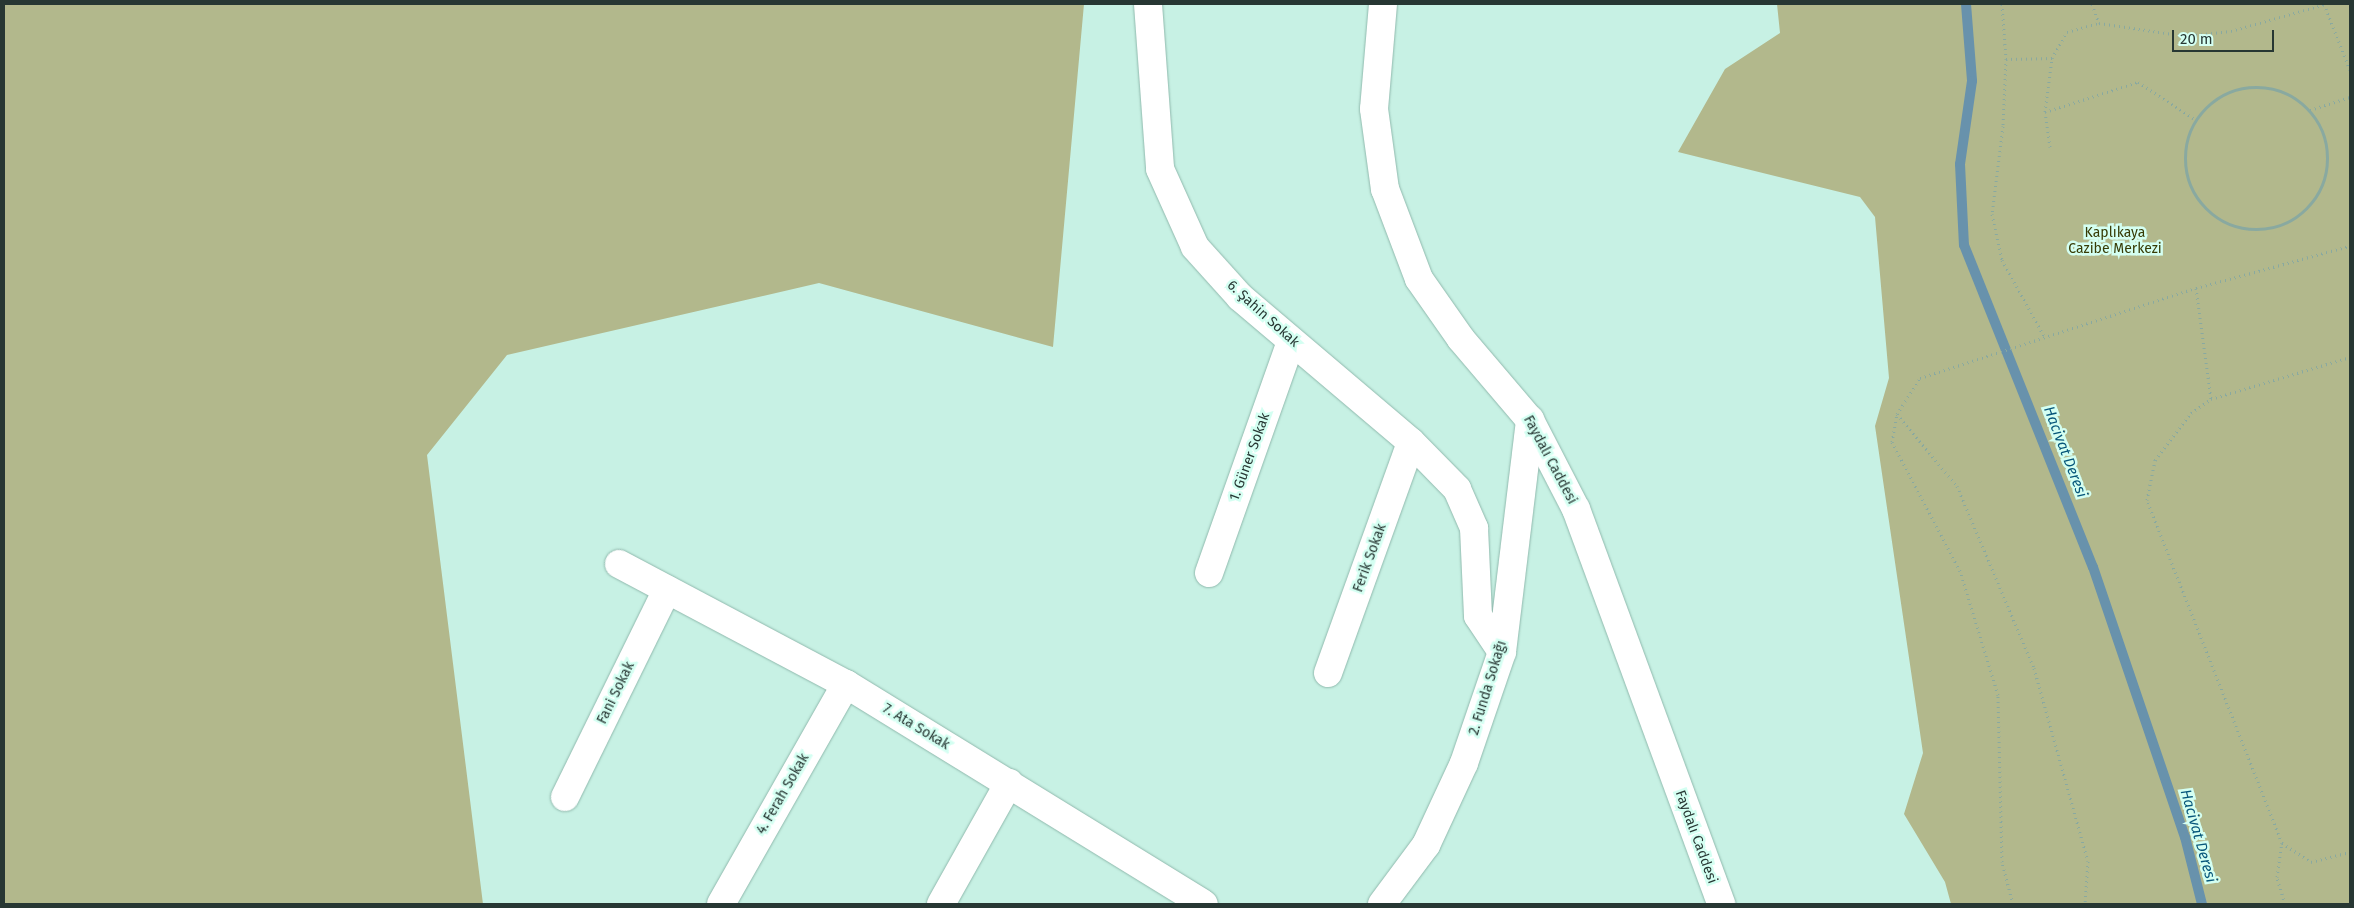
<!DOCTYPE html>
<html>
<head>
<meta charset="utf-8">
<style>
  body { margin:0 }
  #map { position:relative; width:2354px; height:908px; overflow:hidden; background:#c7f1e4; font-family:"Fira Sans",sans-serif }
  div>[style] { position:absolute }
  .green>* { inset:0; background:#b2b88c }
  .stream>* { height:10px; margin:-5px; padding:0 5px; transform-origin:5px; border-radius:5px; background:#6892ac }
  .path>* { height:3px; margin-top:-1.5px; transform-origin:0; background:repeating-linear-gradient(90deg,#89a9a0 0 1px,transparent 0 5px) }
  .path>.ring { margin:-1.5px; padding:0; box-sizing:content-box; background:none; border:3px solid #89a9a0; border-radius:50% }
  .roads { filter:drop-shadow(0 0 1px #90b9ad) drop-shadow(0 0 1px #90b9ad) }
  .minor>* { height:28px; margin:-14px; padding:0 14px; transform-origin:14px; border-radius:14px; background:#fff }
  .tertiary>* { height:28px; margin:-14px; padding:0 14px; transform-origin:14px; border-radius:14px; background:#fff }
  span { translate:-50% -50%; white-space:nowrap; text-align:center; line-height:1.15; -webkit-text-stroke:5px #d4fff2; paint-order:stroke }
  .park-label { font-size:14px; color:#373b05 }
  .street-label { font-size:14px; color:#273733 }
  .water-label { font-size:15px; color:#06567a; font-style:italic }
  .frame { position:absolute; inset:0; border:5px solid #273733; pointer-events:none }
  .scale { position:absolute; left:2172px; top:30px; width:102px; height:22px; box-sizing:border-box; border:2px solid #273733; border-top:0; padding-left:6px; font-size:15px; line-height:18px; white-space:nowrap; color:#273733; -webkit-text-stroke:4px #d4fff2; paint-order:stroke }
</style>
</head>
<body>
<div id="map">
  <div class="green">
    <div style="clip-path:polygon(4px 4px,1084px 4px,1053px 347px,819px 283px,507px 355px,427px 455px,483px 904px,4px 904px)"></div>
    <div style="clip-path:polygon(1777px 4px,2350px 4px,2350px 904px,1951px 904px,1945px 882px,1904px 814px,1923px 753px,1875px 426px,1889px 378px,1875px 217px,1860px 197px,1678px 152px,1725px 69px,1780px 33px)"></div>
  </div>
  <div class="stream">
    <div style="left:1966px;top:4px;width:77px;rotate:85.5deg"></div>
    <div style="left:1972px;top:81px;width:84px;rotate:98.2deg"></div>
    <div style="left:1960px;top:164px;width:81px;rotate:87.2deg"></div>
    <div style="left:1964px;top:245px;width:347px;rotate:68.2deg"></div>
    <div style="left:2093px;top:567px;width:285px;rotate:71.2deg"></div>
    <div style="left:2185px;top:837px;width:69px;rotate:75.8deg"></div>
  </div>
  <div class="path">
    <div style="left:2002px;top:4px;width:55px;rotate:85.8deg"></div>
    <div style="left:2006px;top:59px;width:67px;rotate:92.6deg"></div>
    <div style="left:2003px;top:126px;width:89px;rotate:97.1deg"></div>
    <div style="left:1992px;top:214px;width:47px;rotate:77.7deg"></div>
    <div style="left:2002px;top:260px;width:89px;rotate:61.1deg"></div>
    <div style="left:2092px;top:4px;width:20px;rotate:70deg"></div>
    <div style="left:2324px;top:4px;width:71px;rotate:68.5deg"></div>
    <div style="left:2006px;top:59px;width:46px;rotate:-1.2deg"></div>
    <div class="ring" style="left:2185px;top:87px;width:139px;height:139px"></div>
    <div style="left:2310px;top:110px;width:42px;rotate:-18deg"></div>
    <div style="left:2045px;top:112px;width:54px;rotate:-82.6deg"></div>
    <div style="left:2052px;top:58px;width:30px;rotate:-60deg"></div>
    <div style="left:2067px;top:32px;width:33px;rotate:-16deg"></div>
    <div style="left:2099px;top:23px;width:88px;rotate:8.5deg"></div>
    <div style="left:2186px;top:36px;width:45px;rotate:-6.3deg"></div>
    <div style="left:2231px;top:31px;width:99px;rotate:-15.9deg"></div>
    <div style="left:2050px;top:147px;width:35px;rotate:-98deg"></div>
    <div style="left:2045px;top:112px;width:98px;rotate:-17.9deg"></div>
    <div style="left:2138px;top:82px;width:69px;rotate:33.2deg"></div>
    <div style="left:2196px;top:288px;width:112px;rotate:82.3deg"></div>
    <div style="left:1897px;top:414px;width:94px;rotate:50.2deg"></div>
    <div style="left:1957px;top:486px;width:198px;rotate:67.1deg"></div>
    <div style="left:2034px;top:668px;width:200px;rotate:74.4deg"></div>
    <div style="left:2088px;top:861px;width:43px;rotate:94deg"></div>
    <div style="left:2282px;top:843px;width:35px;rotate:33deg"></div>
    <div style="left:2311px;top:862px;width:40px;rotate:-14.4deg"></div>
    <div style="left:2013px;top:904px;width:43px;rotate:-104.7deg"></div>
    <div style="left:2002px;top:862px;width:167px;rotate:-91.4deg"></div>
    <div style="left:1998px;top:695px;width:130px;rotate:-107deg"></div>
    <div style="left:1960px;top:571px;width:146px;rotate:-117.8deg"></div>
    <div style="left:1892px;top:442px;width:28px;rotate:-80deg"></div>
    <div style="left:1897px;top:414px;width:43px;rotate:-57.4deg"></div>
    <div style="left:1920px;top:378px;width:290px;rotate:-18.1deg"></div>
    <div style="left:2196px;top:288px;width:160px;rotate:-15.3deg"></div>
    <div style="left:2285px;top:904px;width:28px;rotate:-107deg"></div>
    <div style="left:2277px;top:877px;width:34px;rotate:-82deg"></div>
    <div style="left:2282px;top:843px;width:369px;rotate:-111.5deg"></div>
    <div style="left:2147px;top:500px;width:41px;rotate:-78.7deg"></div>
    <div style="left:2155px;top:460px;width:59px;rotate:-52.5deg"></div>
    <div style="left:2191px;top:413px;width:24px;rotate:-35deg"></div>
    <div style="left:2211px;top:399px;width:145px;rotate:-16.8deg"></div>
  </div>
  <div class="roads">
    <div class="minor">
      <div style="left:1148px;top:4px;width:165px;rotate:85.8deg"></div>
      <div style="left:1160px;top:169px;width:85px;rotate:65.8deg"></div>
      <div style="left:1195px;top:247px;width:67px;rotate:48deg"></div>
      <div style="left:1240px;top:297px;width:224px;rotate:40.3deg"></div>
      <div style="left:1411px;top:442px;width:66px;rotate:45.6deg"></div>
      <div style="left:1457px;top:489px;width:43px;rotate:66.4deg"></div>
      <div style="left:1474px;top:528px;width:88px;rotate:87.4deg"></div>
      <div style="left:1478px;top:616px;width:43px;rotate:56.3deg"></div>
      <div style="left:619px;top:564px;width:257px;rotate:27.9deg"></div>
      <div style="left:846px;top:684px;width:420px;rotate:31.6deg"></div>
      <div style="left:1209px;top:573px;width:246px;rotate:-70.5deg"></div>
      <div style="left:1328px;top:673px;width:245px;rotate:-70.2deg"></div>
      <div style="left:565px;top:797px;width:231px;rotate:-63.8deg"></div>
      <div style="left:721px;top:904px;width:253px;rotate:-60.4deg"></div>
      <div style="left:941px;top:904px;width:139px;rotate:-60.7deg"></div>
      <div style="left:1382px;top:904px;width:74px;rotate:-53.3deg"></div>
      <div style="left:1426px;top:845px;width:90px;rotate:-65.1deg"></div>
      <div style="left:1464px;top:763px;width:117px;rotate:-71.1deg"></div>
      <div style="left:1502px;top:652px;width:234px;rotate:-83.1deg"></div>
    </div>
    <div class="tertiary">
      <div style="left:1383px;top:4px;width:105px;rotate:94.9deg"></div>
      <div style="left:1374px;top:109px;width:81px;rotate:82.2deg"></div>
      <div style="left:1385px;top:189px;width:96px;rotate:69.3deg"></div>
      <div style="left:1419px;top:279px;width:73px;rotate:55deg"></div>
      <div style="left:1461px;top:339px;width:106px;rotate:49.6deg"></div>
      <div style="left:1530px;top:420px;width:100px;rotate:62.7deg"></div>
      <div style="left:1576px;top:509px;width:421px;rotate:69.8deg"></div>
    </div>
  </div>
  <div class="park-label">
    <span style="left:2115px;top:241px">Kaplıkaya<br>Cazibe Merkezi</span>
  </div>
  <div class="street-label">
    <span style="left:1263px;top:314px;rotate:42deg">6. Şahin Sokak</span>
    <span style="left:1250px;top:457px;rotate:-70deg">1. Güner Sokak</span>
    <span style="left:1550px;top:460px;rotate:62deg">Faydalı Caddesi</span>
    <span style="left:1370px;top:558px;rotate:-70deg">Ferik Sokak</span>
    <span style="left:1488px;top:688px;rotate:-73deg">2. Funda Sokağı</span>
    <span style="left:616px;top:693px;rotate:-64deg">Fani Sokak</span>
    <span style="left:916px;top:727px;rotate:31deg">7. Ata Sokak</span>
    <span style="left:783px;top:794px;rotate:-60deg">4. Ferah Sokak</span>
    <span style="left:1696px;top:837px;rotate:70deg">Faydalı Caddesi</span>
  </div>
  <div class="water-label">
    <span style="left:2065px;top:452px;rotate:69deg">Hacivat Deresi</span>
    <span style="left:2198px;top:836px;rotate:74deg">Hacivat Deresi</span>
  </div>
  <div class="frame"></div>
  <div class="scale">20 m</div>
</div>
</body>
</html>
